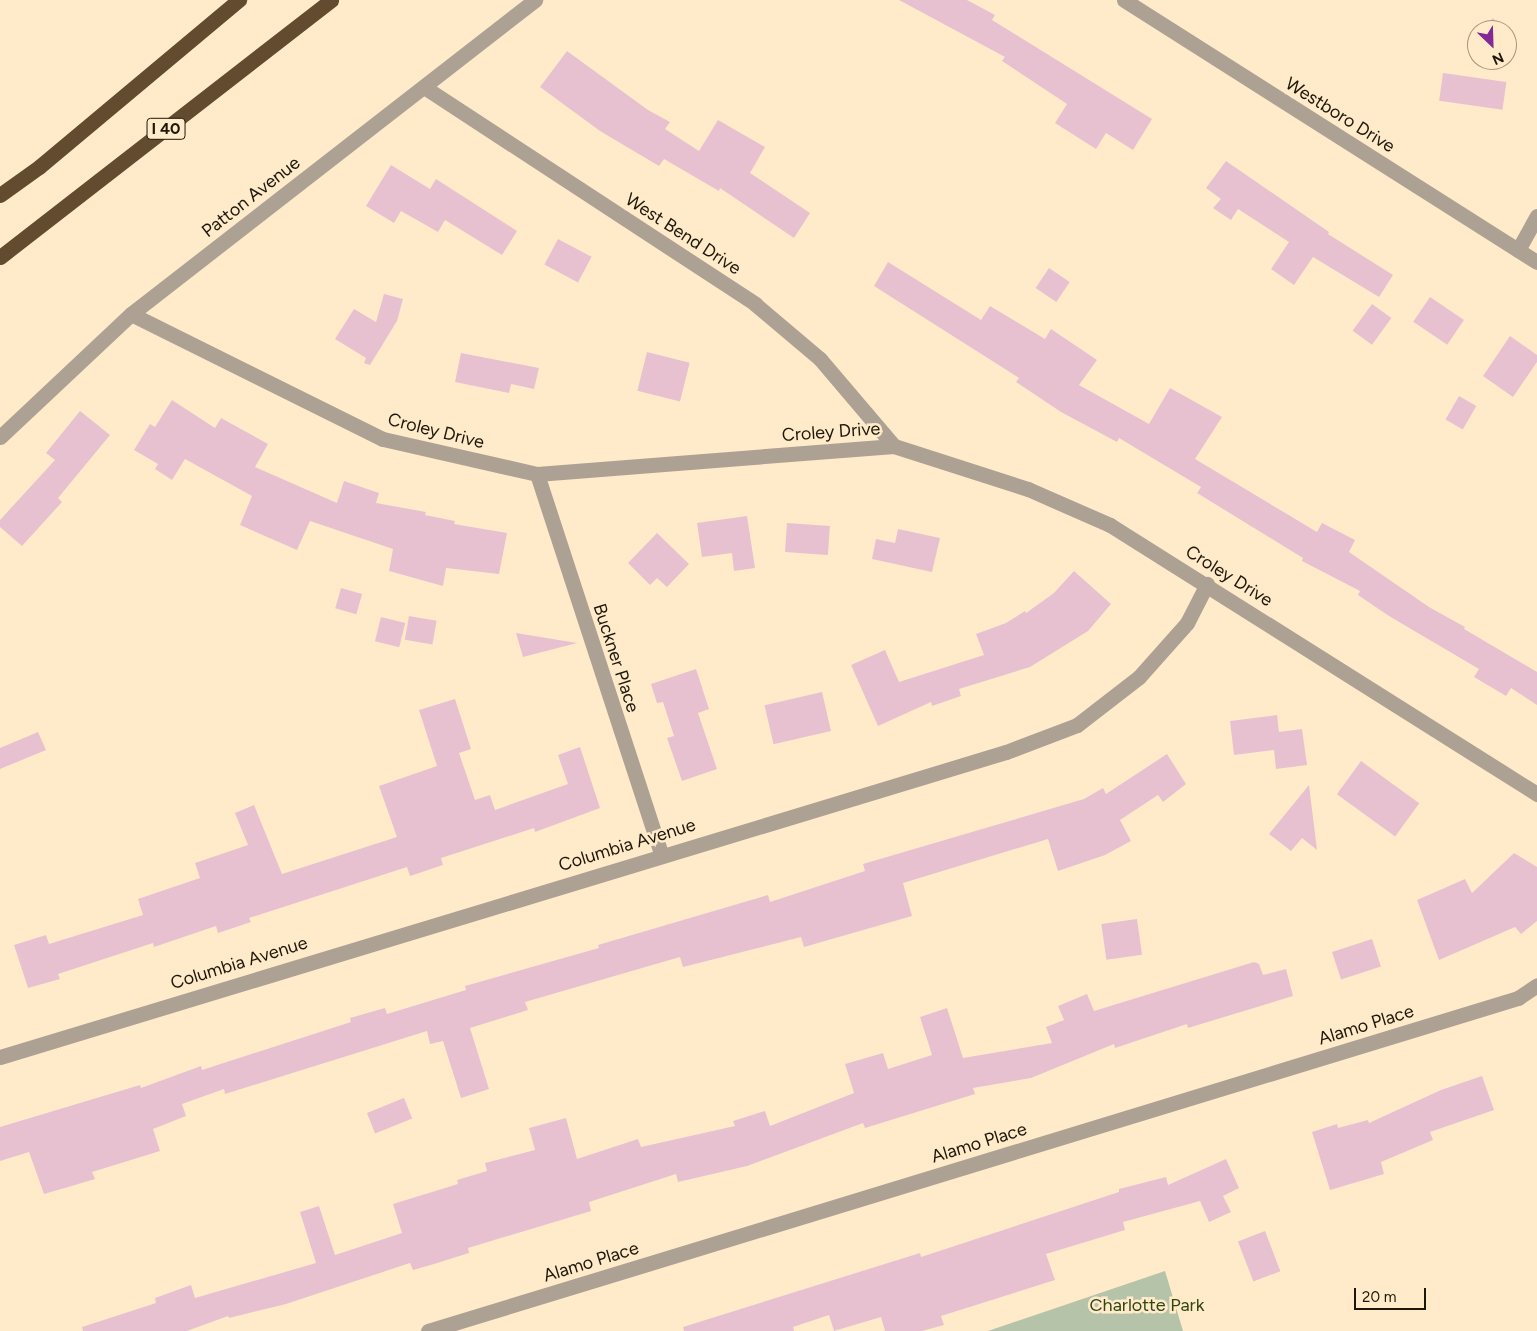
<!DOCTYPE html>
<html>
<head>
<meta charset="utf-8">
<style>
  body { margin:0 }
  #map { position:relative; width:1537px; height:1331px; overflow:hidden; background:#ffebca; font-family:Figtree,sans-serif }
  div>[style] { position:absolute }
  .green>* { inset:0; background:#b5c3a8 }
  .building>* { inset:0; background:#e8c1d1; transform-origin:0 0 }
  .minor>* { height:15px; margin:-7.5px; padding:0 7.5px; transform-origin:7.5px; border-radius:7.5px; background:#ada194 }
  .tertiary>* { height:15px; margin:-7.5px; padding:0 7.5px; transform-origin:7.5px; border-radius:7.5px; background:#ada194 }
  .motorway>* { height:15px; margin:-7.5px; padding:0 7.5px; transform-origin:7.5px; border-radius:7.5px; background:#634b2f }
  span { translate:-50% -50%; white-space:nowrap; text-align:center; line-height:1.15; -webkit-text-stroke:5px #ffebca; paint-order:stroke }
  .shield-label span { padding:1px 4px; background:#ffebca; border:1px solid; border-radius:4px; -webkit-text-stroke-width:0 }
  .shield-label { font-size:16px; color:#1d170a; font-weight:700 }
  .street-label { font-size:18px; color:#1d170a }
  .park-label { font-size:18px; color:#2f4611 }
  .north { position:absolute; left:1467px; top:20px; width:50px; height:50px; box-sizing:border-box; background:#ffebca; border:1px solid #a5967d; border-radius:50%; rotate:156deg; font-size:14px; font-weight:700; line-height:20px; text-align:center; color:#1d170a }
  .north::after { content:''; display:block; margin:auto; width:18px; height:22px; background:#822996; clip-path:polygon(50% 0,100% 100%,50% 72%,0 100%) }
  .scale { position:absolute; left:1354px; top:1288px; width:72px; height:22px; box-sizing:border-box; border:2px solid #1d170a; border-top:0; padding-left:6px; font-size:15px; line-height:18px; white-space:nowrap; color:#1d170a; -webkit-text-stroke:4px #ffebca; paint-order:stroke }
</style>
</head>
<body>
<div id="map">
  <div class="green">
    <div style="clip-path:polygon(1165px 1271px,1183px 1331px,988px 1331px)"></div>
  </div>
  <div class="building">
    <div style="clip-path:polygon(899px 0,967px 0,995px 15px,992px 20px,1152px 119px,1133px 150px,1106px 133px,1096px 149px,1055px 123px,1067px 104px,1002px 61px,1005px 57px)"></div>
    <div style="clip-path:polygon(1493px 18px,1499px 25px,1505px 30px,1481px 30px)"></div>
    <div style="clip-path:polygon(567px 51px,648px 110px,670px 122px,665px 129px,699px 151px,718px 120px,765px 147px,750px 173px,810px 213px,794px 238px,720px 188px,719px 191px,664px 159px,659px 166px,600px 131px,540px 87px)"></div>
    <div style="left:1443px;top:73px;width:64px;height:28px;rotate:8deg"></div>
    <div style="clip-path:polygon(1226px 161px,1329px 232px,1328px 234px,1393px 275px,1379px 297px,1313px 257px,1294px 285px,1271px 269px,1289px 242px,1238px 209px,1231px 220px,1213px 208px,1221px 199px,1206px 188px)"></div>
    <div style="clip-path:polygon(391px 165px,430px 189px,436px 179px,517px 231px,502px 255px,445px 220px,438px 232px,401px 211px,394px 223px,366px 206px)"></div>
    <div style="left:558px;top:239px;width:38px;height:29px;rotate:28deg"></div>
    <div style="clip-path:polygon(888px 262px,981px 320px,990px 306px,1045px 339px,1051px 329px,1097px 360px,1079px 385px,1149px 424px,1170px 388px,1222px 417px,1195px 459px,1317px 532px,1322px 523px,1355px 540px,1349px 552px,1429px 607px,1465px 627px,1464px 629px,1537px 672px,1537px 705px,1511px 688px,1506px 696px,1474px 677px,1479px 669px,1389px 616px,1358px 595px,1360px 591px,1302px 561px,1303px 558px,1197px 493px,1201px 487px,1119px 438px,1117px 442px,1061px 412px,1016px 382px,1019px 378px,874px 286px)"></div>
    <div style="left:1049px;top:268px;width:25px;height:24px;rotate:34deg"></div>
    <div style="clip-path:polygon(384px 294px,403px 299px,397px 321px,370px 365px,364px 363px,366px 358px,335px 339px,354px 309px,376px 322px)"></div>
    <div style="left:1430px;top:297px;width:41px;height:30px;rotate:34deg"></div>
    <div style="left:1372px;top:304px;width:24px;height:33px;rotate:36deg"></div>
    <div style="clip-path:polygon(1510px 336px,1537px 355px,1537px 362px,1513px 397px,1483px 376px)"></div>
    <div style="left:647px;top:352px;width:44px;height:40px;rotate:14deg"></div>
    <div style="clip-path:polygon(461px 353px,539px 368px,534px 389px,511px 384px,509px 393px,455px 382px)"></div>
    <div style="left:1459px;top:396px;width:20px;height:27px;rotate:30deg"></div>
    <div style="clip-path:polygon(172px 400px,215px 428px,221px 418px,268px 444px,255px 467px,337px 503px,344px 481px,379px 493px,376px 503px,426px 512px,425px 515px,455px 521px,454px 524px,507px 533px,499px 574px,446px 568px,443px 586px,389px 571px,393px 549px,310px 521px,297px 550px,240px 525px,252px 496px,185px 459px,172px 480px,155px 469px,158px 464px,134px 450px,150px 424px,155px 427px)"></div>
    <div style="clip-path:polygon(80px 411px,110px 435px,58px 498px,62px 502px,22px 546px,0 527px,0 520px,55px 460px,46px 453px)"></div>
    <div style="clip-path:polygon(747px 516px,755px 568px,734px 571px,732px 553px,702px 557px,697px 523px)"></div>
    <div style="left:787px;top:523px;width:43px;height:29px;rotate:4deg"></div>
    <div style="clip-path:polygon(898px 529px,940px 538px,932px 572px,872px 559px,876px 539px,895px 543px)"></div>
    <div style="clip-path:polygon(657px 533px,689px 564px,667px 587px,657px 578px,650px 585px,628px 563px)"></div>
    <div style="clip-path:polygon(1074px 571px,1111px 604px,1088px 631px,1030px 667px,959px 689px,961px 696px,932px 706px,931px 702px,878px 726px,851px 665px,885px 650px,899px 682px,984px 655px,976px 634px,1006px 623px,1025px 611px,1026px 613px,1054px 593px)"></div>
    <div style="left:341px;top:588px;width:22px;height:21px;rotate:16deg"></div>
    <div style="left:409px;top:616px;width:28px;height:24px;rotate:10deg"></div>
    <div style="left:381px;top:617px;width:25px;height:25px;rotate:14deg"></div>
    <div style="clip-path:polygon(516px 633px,577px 643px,523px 657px)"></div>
    <div style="clip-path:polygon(696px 669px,709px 709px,698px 713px,717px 769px,682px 781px,667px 738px,674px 736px,663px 702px,657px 703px,651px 684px)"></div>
    <div style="left:822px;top:692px;width:40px;height:59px;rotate:77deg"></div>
    <div style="clip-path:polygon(455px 699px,471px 749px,459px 753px,475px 800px,490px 795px,495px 810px,568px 784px,558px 755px,580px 747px,600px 808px,535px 832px,534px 828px,441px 858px,443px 865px,410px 876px,407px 867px,249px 918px,251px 922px,218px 933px,216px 926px,154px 947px,153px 943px,58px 974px,60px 979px,28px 988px,14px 945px,46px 935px,49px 944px,143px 915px,138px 899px,200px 878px,195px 863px,248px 845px,235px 813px,254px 805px,282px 874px,397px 837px,379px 786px,437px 766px,419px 710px)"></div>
    <div style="clip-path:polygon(1277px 715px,1279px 732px,1302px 729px,1307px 765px,1276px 769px,1274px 750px,1234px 755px,1230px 721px)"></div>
    <div style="clip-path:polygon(38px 732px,46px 750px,0 769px,0 748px)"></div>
    <div style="clip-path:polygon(1167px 754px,1186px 784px,1163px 802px,1158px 795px,1120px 820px,1131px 841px,1105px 855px,1058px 871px,1048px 839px,903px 883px,912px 916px,804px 947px,801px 937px,683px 967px,680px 957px,525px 1002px,528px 1010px,470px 1028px,489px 1089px,461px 1098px,443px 1041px,430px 1044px,427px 1031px,225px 1094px,224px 1089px,182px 1104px,186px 1116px,153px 1129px,160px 1151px,92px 1172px,95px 1179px,75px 1185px,44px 1194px,29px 1152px,0 1161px,0 1127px,140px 1085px,141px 1088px,201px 1066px,202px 1070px,351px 1022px,350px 1018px,385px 1008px,387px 1014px,466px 990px,465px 986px,599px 948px,598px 945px,768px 895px,770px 902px,865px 871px,863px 864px,1084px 799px,1103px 788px,1106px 794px)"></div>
    <div style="left:1361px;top:761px;width:72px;height:41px;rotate:36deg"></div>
    <div style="clip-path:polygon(1309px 785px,1317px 850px,1302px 838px,1291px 851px,1269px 834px)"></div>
    <div style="clip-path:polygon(1514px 853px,1537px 867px,1537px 921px,1521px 934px,1515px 927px,1439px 960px,1417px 900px,1465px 879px,1472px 893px)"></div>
    <div style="left:1137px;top:919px;width:36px;height:36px;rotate:82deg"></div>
    <div style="left:1372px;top:939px;width:29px;height:42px;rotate:72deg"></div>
    <div style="clip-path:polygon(1254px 962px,1259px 964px,1263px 975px,1286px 969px,1293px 996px,1188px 1028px,1187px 1024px,1115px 1048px,1114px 1044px,1031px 1078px,973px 1088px,975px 1094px,865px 1128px,863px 1123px,747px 1166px,678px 1182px,676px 1174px,589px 1202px,591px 1211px,468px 1248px,469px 1253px,434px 1264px,413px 1270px,410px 1263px,286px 1304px,229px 1318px,228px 1316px,187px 1331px,83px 1331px,82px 1327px,156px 1303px,155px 1298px,191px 1285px,195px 1298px,316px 1263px,300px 1212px,319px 1206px,335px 1255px,402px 1233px,393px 1204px,458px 1184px,457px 1180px,487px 1171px,485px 1163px,535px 1150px,529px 1128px,566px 1118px,577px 1159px,638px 1139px,641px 1147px,735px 1126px,733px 1121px,765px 1111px,770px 1126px,854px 1093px,845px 1064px,883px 1053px,888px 1069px,932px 1055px,920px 1017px,947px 1008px,963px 1058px,1052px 1043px,1046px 1027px,1064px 1020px,1058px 1006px,1087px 994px,1094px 1011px)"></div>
    <div style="clip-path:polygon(1482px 1076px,1494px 1110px,1430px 1132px,1433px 1140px,1381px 1162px,1384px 1174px,1330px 1190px,1312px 1132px,1337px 1124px,1338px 1128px,1368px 1120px,1369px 1123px,1441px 1090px)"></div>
    <div style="left:404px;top:1098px;width:22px;height:40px;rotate:68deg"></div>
    <div style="clip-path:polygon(1226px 1159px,1239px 1188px,1223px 1196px,1231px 1212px,1209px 1222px,1200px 1201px,1123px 1222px,1125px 1230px,1046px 1254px,1055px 1280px,941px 1316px,944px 1325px,922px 1331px,885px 1331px,881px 1317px,834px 1331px,829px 1315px,793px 1327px,794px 1331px,684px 1331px,683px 1327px,920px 1253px,921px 1257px,1119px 1192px,1119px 1189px,1166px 1177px,1168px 1185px)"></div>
    <div style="left:1265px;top:1231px;width:43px;height:29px;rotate:69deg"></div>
  </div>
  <div class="minor">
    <div style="left:424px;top:87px;width:396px;rotate:33.2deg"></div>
    <div style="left:755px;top:304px;width:85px;rotate:40.2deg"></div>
    <div style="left:820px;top:359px;width:114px;rotate:49.6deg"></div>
    <div style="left:1518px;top:250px;width:39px;rotate:-61deg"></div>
    <div style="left:131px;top:314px;width:281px;rotate:26.4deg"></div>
    <div style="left:383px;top:439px;width:158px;rotate:12.8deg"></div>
    <div style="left:537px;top:474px;width:358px;rotate:-4.5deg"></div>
    <div style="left:894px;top:446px;width:141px;rotate:17.8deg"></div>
    <div style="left:1028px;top:489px;width:90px;rotate:23.7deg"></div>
    <div style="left:1110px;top:525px;width:505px;rotate:32.21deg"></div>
    <div style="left:0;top:437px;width:180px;rotate:-43.2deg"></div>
    <div style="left:131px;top:314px;width:512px;rotate:-37.86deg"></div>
    <div style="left:537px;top:474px;width:400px;rotate:71.9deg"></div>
    <div style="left:0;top:1057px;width:1051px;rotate:-16.87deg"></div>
    <div style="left:1006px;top:752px;width:76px;rotate:-20.8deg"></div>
    <div style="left:1077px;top:725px;width:78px;rotate:-37.7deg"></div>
    <div style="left:1139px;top:677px;width:72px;rotate:-48.4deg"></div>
    <div style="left:1187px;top:623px;width:44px;rotate:-62.9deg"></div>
    <div style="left:428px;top:1331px;width:1140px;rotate:-16.99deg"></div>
    <div style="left:1518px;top:998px;width:23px;rotate:-34deg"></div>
  </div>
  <div class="tertiary">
    <div style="left:1124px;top:0;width:489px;rotate:32.4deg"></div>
  </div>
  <div class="motorway">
    <div style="left:0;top:195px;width:48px;rotate:-35.7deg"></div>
    <div style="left:39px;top:167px;width:261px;rotate:-39.9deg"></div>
    <div style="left:0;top:257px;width:419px;rotate:-37.8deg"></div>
  </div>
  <div class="shield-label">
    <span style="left:166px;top:129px">I 40</span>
  </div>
  <div class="street-label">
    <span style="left:1340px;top:115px;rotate:32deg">Westboro Drive</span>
    <span style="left:251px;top:197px;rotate:-38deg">Patton Avenue</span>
    <span style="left:683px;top:234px;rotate:33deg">West Bend Drive</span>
    <span style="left:436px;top:431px;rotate:14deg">Croley Drive</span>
    <span style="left:831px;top:432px;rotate:-4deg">Croley Drive</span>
    <span style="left:1229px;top:576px;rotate:32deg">Croley Drive</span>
    <span style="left:616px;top:658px;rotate:72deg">Buckner Place</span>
    <span style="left:627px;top:845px;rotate:-17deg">Columbia Avenue</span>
    <span style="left:239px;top:963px;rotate:-17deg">Columbia Avenue</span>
    <span style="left:1366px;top:1025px;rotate:-17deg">Alamo Place</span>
    <span style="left:979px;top:1143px;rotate:-17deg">Alamo Place</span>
    <span style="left:591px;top:1262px;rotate:-17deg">Alamo Place</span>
  </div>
  <div class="park-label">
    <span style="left:1147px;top:1305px">Charlotte Park</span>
  </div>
  <div class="north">N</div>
  <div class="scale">20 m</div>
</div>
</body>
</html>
